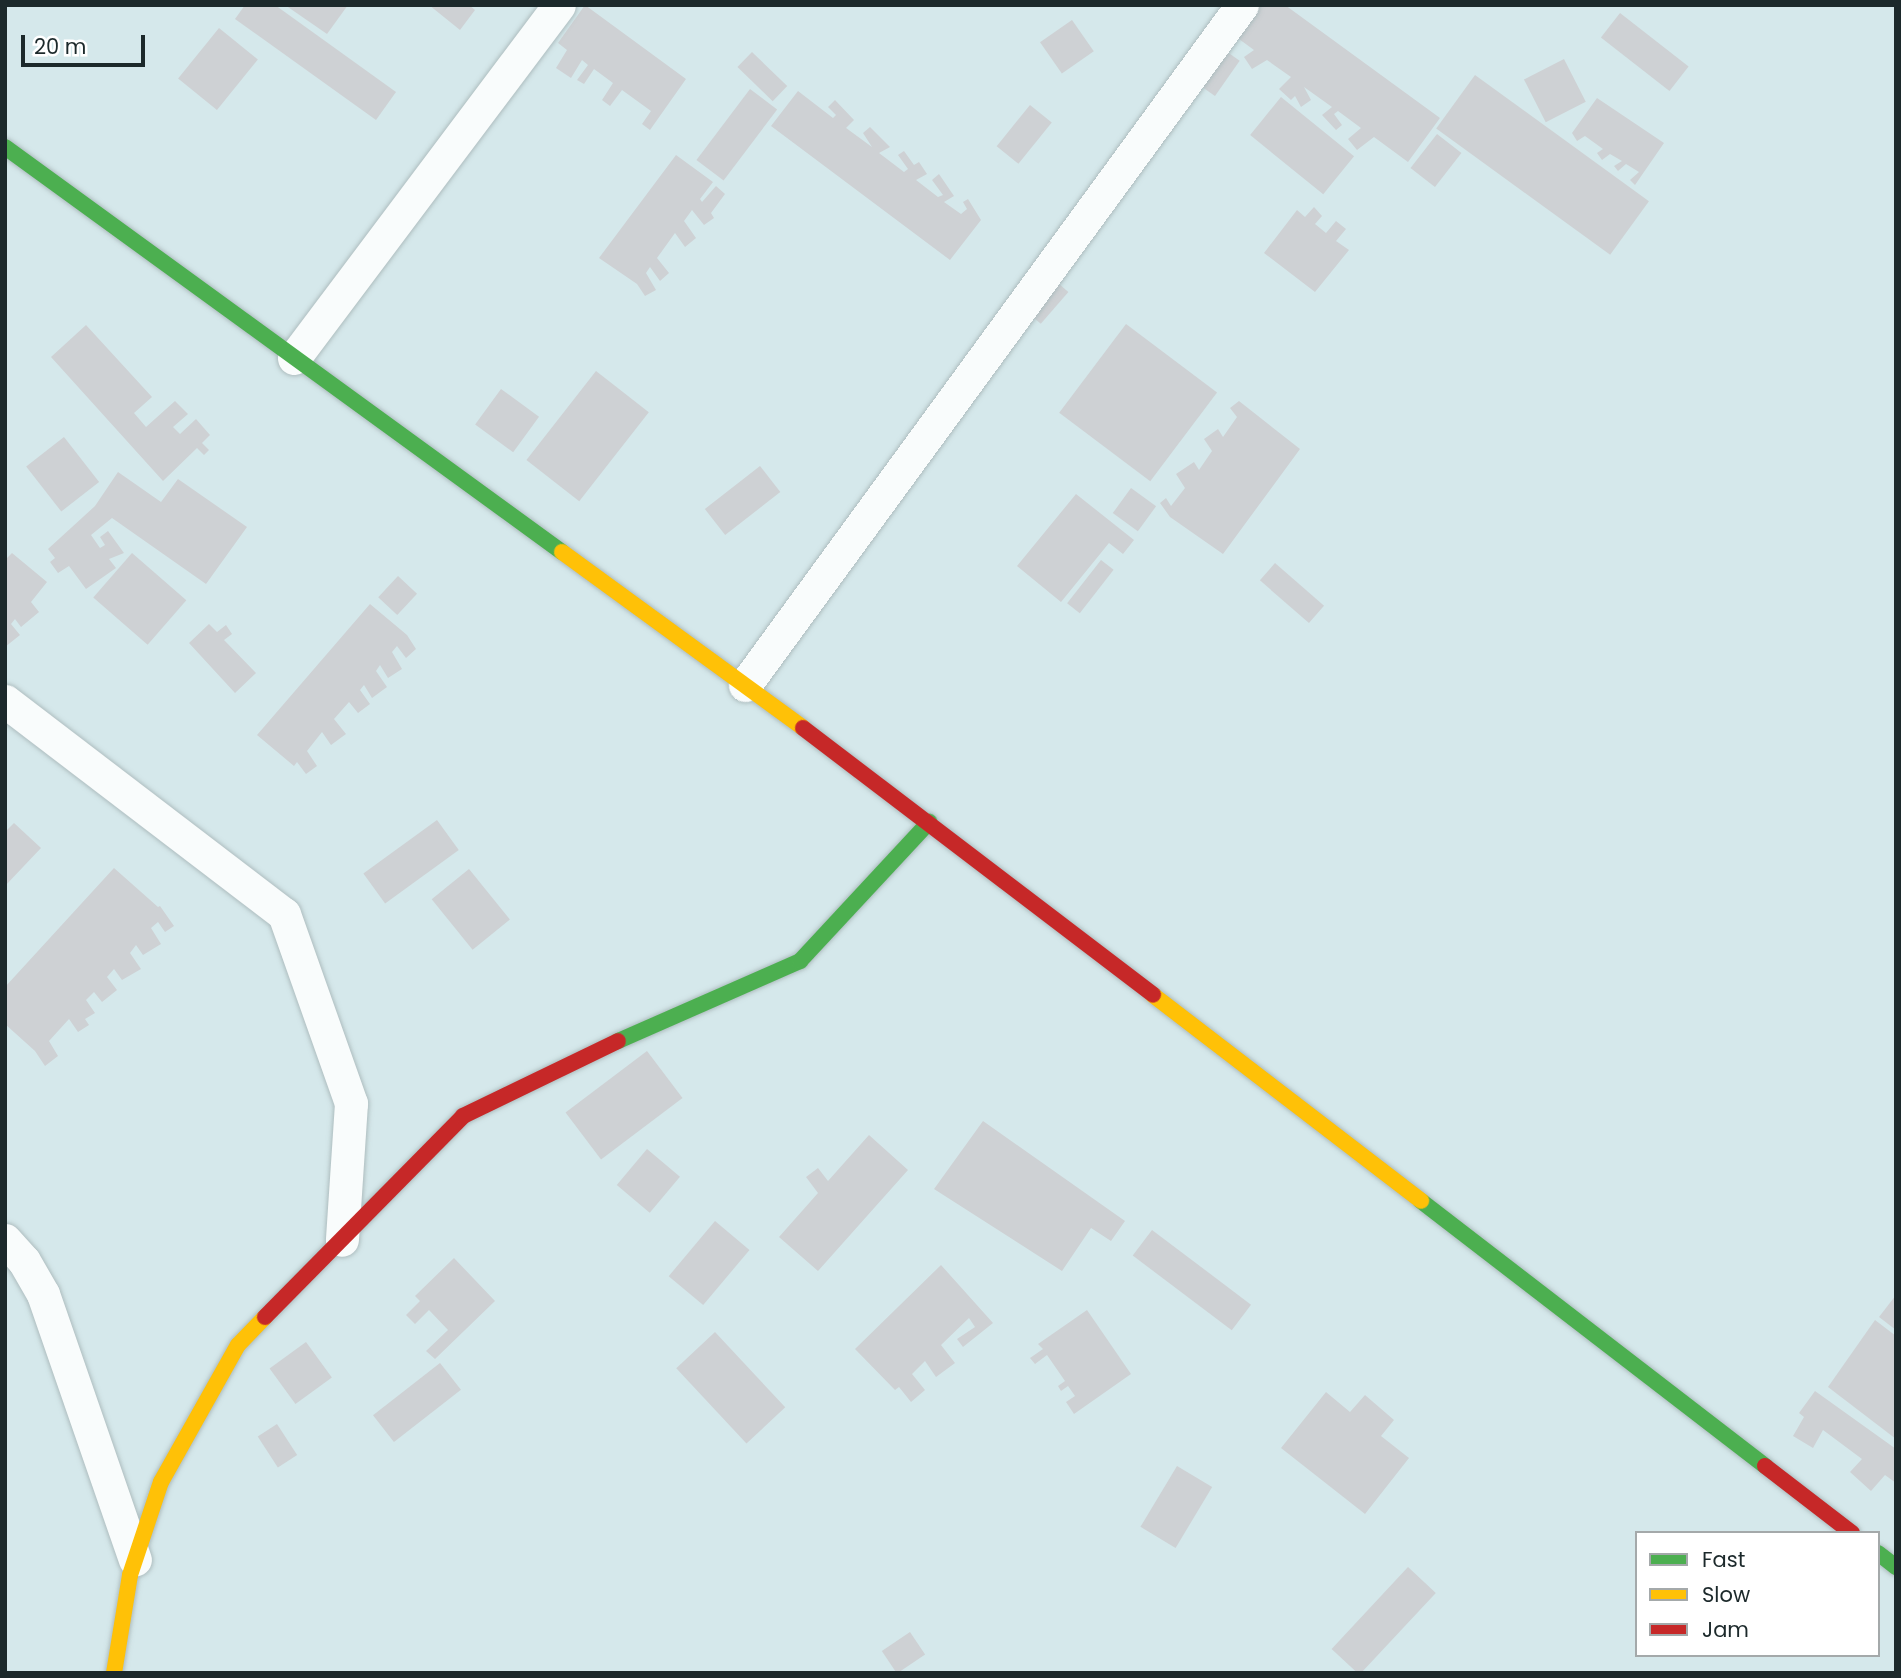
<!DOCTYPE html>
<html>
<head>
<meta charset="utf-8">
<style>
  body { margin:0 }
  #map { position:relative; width:1901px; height:1678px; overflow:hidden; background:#d5e8eb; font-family:Poppins,sans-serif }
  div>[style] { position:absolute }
  .building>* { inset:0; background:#ced1d4; transform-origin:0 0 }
  .roads { filter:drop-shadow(0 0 2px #aebdbf) drop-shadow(0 0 2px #aebdbf) }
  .street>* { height:33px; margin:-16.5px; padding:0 16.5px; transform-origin:16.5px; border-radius:16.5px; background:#f9fcfc }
  .fast>* { height:16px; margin:-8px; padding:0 8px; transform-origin:8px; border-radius:8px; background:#4caf50 }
  .slow>* { height:16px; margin:-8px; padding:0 8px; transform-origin:8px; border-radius:8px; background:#ffc107 }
  .jam>* { height:16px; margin:-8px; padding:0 8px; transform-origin:8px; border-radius:8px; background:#c62828 }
  span { translate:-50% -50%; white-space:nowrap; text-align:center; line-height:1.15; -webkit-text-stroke:5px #fff; paint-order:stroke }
  .frame { position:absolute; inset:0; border:7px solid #1c292b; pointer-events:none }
  .legend { position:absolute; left:1635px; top:1531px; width:245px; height:126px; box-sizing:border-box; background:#fff; border:2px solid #a4a9aa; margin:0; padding:9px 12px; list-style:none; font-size:21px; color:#1c292b }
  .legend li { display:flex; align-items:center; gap:14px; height:35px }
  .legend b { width:35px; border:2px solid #a4a9aa }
  .scale { position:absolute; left:21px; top:35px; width:124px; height:32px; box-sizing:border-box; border:4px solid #1c292b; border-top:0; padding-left:9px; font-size:21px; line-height:24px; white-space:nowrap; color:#1c292b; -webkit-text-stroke:5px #fff; paint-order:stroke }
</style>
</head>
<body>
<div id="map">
  <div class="building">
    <div style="clip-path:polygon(245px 5px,275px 5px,396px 92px,376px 120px,235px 19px)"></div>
    <div style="clip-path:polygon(285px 5px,348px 5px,327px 34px)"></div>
    <div style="clip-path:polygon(429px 5px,469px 5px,475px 10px,460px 30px)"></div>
    <div style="clip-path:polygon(585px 5px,686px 79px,650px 130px,642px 124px,651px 111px,622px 90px,610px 106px,602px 100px,613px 83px,594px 69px,584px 84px,577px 80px,588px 65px,582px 60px,571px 78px,556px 68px,567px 50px,558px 43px)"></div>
    <div style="clip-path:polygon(1247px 5px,1285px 5px,1440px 118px,1408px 162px,1374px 137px,1357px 150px,1348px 139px,1361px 128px,1338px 111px,1334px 114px,1342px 125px,1336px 130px,1322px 115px,1332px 107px,1304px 87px,1311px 100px,1301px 107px,1295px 96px,1291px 100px,1279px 89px,1291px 77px,1267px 60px,1252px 69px,1244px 57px,1254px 50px,1228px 31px)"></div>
    <div style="left:1620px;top:13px;width:87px;height:31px;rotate:38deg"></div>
    <div style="left:1072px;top:20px;width:38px;height:39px;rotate:55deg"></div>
    <div style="left:219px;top:28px;width:50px;height:65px;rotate:39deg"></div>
    <div style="left:1220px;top:47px;width:24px;height:43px;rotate:35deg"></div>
    <div style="left:752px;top:52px;width:49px;height:21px;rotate:44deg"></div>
    <div style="left:1564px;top:59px;width:48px;height:45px;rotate:63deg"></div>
    <div style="left:1475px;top:75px;width:215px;height:66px;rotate:36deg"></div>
    <div style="left:750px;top:89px;width:34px;height:89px;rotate:37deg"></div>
    <div style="clip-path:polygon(798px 91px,833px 118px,836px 115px,828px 107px,835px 100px,854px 120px,846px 128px,842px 125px,872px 147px,863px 133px,870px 127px,890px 147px,879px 153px,904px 172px,908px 169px,898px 155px,904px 151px,914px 165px,919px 162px,927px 174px,916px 180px,938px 197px,943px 195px,932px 180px,939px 174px,954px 196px,944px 202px,961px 214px,967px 209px,963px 202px,968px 199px,981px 220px,950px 260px,771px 126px)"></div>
    <div style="left:1281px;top:97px;width:94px;height:49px;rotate:39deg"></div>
    <div style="clip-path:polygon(1597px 98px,1664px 143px,1635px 185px,1630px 180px,1639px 172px,1626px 164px,1618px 171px,1614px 166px,1622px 161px,1610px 154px,1602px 160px,1597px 153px,1603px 149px,1585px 136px,1577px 141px,1572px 133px)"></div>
    <div style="left:1030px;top:105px;width:28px;height:53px;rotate:39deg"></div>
    <div style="left:1437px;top:134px;width:31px;height:43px;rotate:38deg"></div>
    <div style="clip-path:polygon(676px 155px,713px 182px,700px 199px,702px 202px,716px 186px,725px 194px,711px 213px,714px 218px,704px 225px,692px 210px,684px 221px,696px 238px,685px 247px,675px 233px,657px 258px,669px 273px,660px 281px,650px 267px,646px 273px,656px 290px,645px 296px,637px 284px,599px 258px)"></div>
    <div style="clip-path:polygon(1314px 207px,1322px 216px,1315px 224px,1326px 233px,1336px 221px,1346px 229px,1336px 241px,1349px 250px,1315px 292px,1264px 253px,1297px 210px,1305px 217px)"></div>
    <div style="left:1051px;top:277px;width:23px;height:42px;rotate:41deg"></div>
    <div style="left:1126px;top:324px;width:114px;height:111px;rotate:37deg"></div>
    <div style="clip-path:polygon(86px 325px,152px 397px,134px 413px,146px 427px,175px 401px,188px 414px,173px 427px,180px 434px,196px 419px,210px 435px,202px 443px,209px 450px,204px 455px,197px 448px,163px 481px,51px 357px)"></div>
    <div style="left:596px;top:371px;width:67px;height:113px;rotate:38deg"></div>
    <div style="left:501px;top:389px;width:47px;height:44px;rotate:36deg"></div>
    <div style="clip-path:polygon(1239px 401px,1300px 449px,1223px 554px,1170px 517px,1160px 503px,1166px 498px,1171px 506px,1185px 488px,1176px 474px,1194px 462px,1199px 470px,1212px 451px,1204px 439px,1218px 429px,1223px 437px,1237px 417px,1230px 408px)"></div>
    <div style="left:64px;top:437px;width:57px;height:48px;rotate:52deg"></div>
    <div style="left:760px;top:466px;width:33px;height:70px;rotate:52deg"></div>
    <div style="clip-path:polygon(118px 472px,161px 502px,178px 479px,247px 527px,206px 584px,112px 518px,91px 535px,100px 548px,105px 545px,100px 537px,108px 531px,124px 553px,109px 559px,116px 568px,86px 589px,69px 566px,58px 573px,50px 562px,55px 558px,48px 549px,95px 506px)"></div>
    <div style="left:1131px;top:488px;width:31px;height:31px;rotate:36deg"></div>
    <div style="clip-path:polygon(1076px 494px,1134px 540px,1123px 554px,1109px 543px,1061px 602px,1017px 566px)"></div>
    <div style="clip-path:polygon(12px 553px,47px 582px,31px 602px,39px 612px,21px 627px,15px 619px,11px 624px,20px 635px,5px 647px,5px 560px)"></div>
    <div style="left:132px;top:553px;width:72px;height:59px;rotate:41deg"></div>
    <div style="left:1101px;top:560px;width:16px;height:55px;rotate:38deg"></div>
    <div style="left:1275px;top:563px;width:65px;height:23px;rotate:41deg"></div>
    <div style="left:398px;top:576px;width:26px;height:29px;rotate:43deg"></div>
    <div style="clip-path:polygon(370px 604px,407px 635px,416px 649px,406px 658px,397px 646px,392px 652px,402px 669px,388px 678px,380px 665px,376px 671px,387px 687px,372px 698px,364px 685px,360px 690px,370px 704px,358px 713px,349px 702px,334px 719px,346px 734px,331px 745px,322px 732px,307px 751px,317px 766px,306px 774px,297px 762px,294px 766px,257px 735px)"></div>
    <div style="clip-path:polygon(209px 624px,217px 632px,226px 625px,232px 634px,224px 640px,256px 673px,235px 693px,189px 643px)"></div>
    <div style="left:437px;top:820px;width:37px;height:91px;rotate:54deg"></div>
    <div style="clip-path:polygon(14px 823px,41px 848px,5px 886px,5px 832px)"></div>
    <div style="clip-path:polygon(114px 868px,158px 907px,160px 906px,174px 926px,165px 932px,158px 922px,151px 928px,161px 944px,143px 955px,136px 945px,130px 953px,141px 969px,122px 980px,114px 969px,107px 977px,117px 990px,102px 1002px,94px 992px,86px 1000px,95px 1013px,85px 1019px,89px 1025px,78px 1032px,69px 1019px,49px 1041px,58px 1056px,45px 1066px,35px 1051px,5px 1024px,5px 987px)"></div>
    <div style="left:469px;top:869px;width:65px;height:48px;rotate:51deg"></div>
    <div style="left:647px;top:1051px;width:59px;height:102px;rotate:53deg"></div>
    <div style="clip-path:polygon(983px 1121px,1125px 1221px,1111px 1241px,1091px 1228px,1062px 1271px,934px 1189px)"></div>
    <div style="clip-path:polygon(869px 1135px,908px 1170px,818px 1271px,779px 1237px,818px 1193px,806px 1177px,818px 1168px,828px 1181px)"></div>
    <div style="left:647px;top:1149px;width:43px;height:47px;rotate:40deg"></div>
    <div style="left:715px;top:1221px;width:45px;height:72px;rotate:40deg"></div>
    <div style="left:1152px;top:1230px;width:124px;height:32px;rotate:37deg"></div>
    <div style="clip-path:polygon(454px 1258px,495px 1301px,435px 1359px,426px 1351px,448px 1330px,429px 1310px,415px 1324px,406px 1315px,420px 1301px,415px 1296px)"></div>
    <div style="clip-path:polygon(941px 1265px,993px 1323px,963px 1347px,957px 1339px,975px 1327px,969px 1318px,941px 1345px,955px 1363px,936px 1377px,925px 1361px,912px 1374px,925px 1390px,911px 1402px,899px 1387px,895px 1390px,855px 1349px)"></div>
    <div style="clip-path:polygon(1896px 1295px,1896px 1330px,1879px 1317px)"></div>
    <div style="clip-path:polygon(1087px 1310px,1131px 1374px,1074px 1414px,1066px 1402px,1075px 1396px,1068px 1386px,1061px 1391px,1058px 1386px,1065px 1381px,1047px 1355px,1035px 1364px,1030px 1358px,1043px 1349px,1038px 1344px)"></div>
    <div style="clip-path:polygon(1875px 1320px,1896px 1336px,1896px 1439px,1828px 1387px)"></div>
    <div style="left:715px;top:1332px;width:103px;height:53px;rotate:47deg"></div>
    <div style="left:306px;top:1342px;width:44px;height:45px;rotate:54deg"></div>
    <div style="left:440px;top:1363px;width:34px;height:85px;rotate:52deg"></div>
    <div style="clip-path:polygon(1815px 1391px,1896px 1449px,1896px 1483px,1885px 1475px,1871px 1491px,1850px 1472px,1862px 1459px,1823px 1430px,1813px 1448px,1793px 1436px,1804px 1417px,1799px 1413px)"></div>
    <div style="clip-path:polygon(1326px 1392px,1350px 1412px,1365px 1395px,1394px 1420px,1381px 1436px,1409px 1458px,1365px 1514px,1281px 1448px)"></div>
    <div style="left:277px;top:1424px;width:37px;height:23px;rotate:57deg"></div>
    <div style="left:1177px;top:1466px;width:41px;height:71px;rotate:31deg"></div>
    <div style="left:1408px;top:1567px;width:38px;height:112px;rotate:43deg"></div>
    <div style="left:910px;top:1632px;width:27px;height:34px;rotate:56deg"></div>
  </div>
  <div class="roads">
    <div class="street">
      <div style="left:294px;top:358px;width:441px;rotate:-53.1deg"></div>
      <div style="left:745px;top:685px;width:842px;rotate:-53.84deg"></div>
      <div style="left:5px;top:701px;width:351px;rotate:37.4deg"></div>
      <div style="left:284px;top:914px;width:201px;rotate:70.5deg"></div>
      <div style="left:351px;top:1103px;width:137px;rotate:93.8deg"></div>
      <div style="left:5px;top:1240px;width:28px;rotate:48deg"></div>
      <div style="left:24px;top:1261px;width:38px;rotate:60deg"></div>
      <div style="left:43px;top:1294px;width:281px;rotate:70.9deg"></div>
    </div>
    <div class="fast">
      <div style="left:5px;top:147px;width:689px;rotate:36.02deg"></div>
      <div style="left:618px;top:1041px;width:199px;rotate:-23.7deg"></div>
      <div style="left:800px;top:961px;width:190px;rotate:-47.1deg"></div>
      <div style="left:1421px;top:1201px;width:434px;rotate:37.6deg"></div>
      <div style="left:1878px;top:1553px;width:23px;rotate:38deg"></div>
    </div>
    <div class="slow">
      <div style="left:562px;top:552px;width:298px;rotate:36.1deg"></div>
      <div style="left:1153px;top:995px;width:338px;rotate:37.5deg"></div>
      <div style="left:114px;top:1673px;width:99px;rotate:-80.7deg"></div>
      <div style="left:130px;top:1575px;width:98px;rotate:-71.6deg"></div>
      <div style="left:161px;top:1482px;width:157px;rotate:-60.7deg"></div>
      <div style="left:238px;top:1345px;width:39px;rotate:-46deg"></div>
    </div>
    <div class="jam">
      <div style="left:803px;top:728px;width:440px;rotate:37.3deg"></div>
      <div style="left:265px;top:1317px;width:282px;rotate:-45.4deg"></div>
      <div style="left:463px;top:1116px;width:172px;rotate:-25.8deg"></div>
      <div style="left:1765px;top:1466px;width:110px;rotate:37.6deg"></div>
    </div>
  </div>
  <div class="frame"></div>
  <ul class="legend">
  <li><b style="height:9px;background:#4caf50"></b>Fast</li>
  <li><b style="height:9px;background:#ffc107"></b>Slow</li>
  <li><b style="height:9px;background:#c62828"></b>Jam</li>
  </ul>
  <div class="scale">20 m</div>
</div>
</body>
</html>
